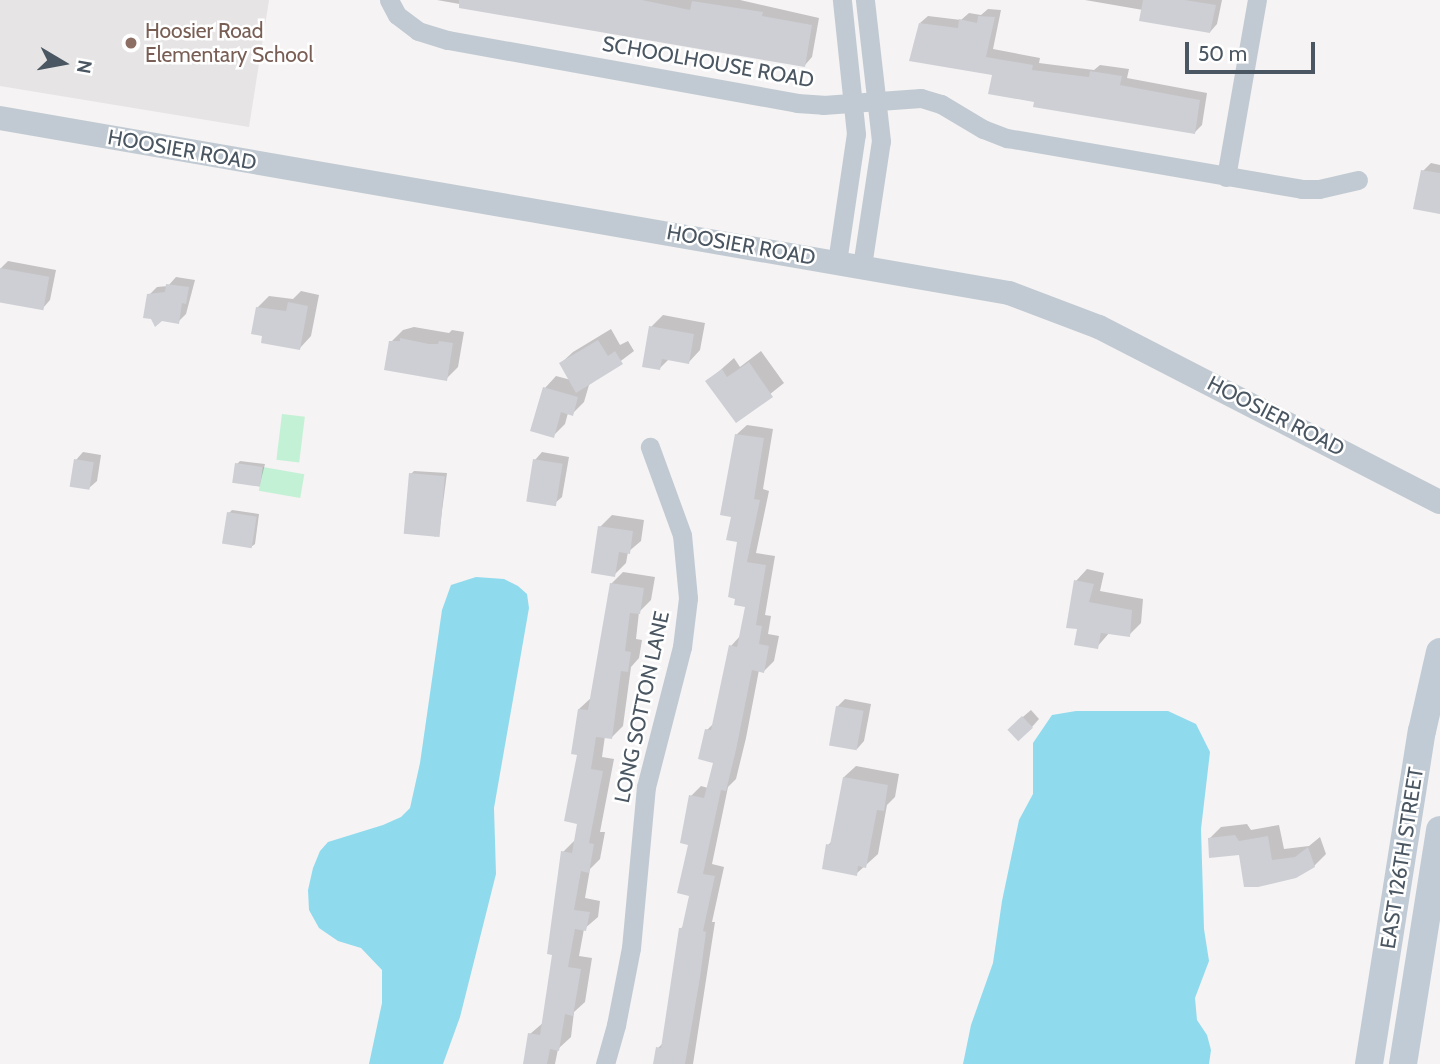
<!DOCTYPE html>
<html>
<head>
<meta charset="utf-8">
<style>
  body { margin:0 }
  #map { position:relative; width:1440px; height:1064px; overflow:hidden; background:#f5f3f3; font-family:Cabin,sans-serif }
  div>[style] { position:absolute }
  .education>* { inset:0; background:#e6e4e5 }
  .green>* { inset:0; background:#c3f1d5; transform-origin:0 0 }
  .water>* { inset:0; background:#90daee }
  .shadow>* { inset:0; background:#0003 }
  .building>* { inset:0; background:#cdcfd5; transform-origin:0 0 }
  .minor>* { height:19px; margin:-9.5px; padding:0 9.5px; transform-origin:9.5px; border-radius:9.5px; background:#c1cad2 }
  .tertiary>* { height:24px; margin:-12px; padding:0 12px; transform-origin:12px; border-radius:12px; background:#c1cad2 }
  .secondary>* { height:28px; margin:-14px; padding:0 14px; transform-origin:14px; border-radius:14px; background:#c1cbd6 }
  .dots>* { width:19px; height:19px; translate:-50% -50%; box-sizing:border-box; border:4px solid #fff; border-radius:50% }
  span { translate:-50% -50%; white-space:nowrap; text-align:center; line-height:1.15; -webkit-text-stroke:5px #fff; paint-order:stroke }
  .education-label { font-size:21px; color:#785e54 }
  .left { translate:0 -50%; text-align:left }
  .street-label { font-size:21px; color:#4a5661 }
  .north { position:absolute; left:28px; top:28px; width:70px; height:70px; -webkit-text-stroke:5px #fff; paint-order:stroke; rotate:100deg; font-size:19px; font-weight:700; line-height:28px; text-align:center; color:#4a5661 }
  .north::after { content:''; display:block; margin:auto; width:24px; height:32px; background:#4a5661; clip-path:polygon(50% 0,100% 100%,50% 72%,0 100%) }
  .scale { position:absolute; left:1185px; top:42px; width:130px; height:32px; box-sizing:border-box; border:4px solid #4a5661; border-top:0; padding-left:9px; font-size:21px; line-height:24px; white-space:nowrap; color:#4a5661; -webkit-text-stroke:5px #fff; paint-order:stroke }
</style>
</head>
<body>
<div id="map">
  <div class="education">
    <div style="clip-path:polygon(0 0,269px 0,249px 127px,0 86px)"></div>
  </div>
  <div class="green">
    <div style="left:282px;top:414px;width:23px;height:46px;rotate:7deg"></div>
    <div style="left:263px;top:467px;width:42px;height:24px;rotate:10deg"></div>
  </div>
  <div class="water">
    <div style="clip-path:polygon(476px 577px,504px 579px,518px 586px,527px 594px,529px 608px,494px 808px,496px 874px,460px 1017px,443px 1064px,369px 1064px,382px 1003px,382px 970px,361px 948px,338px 941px,319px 928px,309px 910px,308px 890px,313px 868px,320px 851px,328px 842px,383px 825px,401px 817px,410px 808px,420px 763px,442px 610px,451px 585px)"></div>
    <div style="clip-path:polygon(1076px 711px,1168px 711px,1196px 724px,1210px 752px,1201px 829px,1204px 929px,1209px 961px,1195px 998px,1197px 1020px,1207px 1035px,1211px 1050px,1209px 1064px,963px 1064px,971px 1025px,993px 963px,1002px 901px,1019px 820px,1033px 794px,1033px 743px,1052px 715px)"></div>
  </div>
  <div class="shadow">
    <div style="clip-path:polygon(437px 0,740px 0,819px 18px,812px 57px,805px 65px)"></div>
    <div style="clip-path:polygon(1085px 0,1222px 0,1217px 24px,1210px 32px,1143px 10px)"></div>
    <div style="clip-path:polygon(988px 9px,1001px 10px,993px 49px,1040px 58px,1039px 63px,1094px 70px,1100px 65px,1129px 69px,1127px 78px,1207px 93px,1202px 125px,1195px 132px,1036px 100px,920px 23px,928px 16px,961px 20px,969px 13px,981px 15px)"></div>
    <div style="clip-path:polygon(1431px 163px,1440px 165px,1440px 212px,1423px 171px)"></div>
    <div style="clip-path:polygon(8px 261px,56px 270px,50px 300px,43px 308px,0 300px,0 269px)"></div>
    <div style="clip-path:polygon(176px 277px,195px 280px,186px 314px,178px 322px,149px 295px,157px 287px,168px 286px)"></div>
    <div style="clip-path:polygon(301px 291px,319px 295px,311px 336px,300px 348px,257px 308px,269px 296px,293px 299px)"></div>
    <div style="clip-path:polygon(663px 315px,705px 323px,700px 350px,689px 362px,670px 358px,660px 368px,651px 327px)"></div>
    <div style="clip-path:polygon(414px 327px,449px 333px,452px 330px,464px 332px,458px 367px,446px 379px,391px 342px,403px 330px)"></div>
    <div style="clip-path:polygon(611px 329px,620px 345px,628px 341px,634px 351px,589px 385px,584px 402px,572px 414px,568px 413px,565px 424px,553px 436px,545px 388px,556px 376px,571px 380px,561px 363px,573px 352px)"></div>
    <div style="clip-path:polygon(761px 351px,784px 383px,736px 421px,708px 381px,734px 358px,740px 367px)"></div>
    <div style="clip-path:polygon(747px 425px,773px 429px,763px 489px,769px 491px,756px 553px,775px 556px,765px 615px,771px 616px,768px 634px,779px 636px,774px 661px,764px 671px,759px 670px,746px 738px,736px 779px,728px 787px,712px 864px,724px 867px,712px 922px,715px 922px,693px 1064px,655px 1064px,658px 1048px,664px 1042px,680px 929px,685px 925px,691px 894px,691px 796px,701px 786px,708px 788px,715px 762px,707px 730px,714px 723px,731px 646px,741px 635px,747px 605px,733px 516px,736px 435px)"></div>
    <div style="clip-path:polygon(83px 452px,101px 455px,97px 481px,89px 488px,76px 460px)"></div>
    <div style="clip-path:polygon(542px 452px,569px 457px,562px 497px,554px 504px,535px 460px)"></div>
    <div style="clip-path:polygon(240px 461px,265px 464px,260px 484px,237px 464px)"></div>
    <div style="clip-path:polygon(414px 471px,447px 473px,439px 534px,435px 537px,411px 474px)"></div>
    <div style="clip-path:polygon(232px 510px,259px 514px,255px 544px,251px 547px,229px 513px)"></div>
    <div style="clip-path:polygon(612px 515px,644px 520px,641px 541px,628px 552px,626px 563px,614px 575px,600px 527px)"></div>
    <div style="clip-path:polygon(1087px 569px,1104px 573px,1100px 591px,1143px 599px,1141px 623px,1129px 635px,1110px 632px,1097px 647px,1079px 627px,1076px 581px)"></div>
    <div style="clip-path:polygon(623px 572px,655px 577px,651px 600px,639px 612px,636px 639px,642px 640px,639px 658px,631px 667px,623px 726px,612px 737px,605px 736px,602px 757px,614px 759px,600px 832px,605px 832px,600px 859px,590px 869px,585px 898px,600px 901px,598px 917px,584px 929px,579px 956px,592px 958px,585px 1002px,574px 1012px,571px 1037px,558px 1049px,555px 1064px,525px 1064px,530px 1034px,544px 1022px,554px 954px,563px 852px,575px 840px,579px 822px,579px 709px,592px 697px,611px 584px)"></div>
    <div style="clip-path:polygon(845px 699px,871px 704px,864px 741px,857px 749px,837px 707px)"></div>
    <div style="clip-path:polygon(1031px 710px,1039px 719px,1032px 727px,1017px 722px)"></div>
    <div style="clip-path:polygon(856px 766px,899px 774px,895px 797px,887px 805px,878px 854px,856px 874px,828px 845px,833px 840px,844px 777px)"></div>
    <div style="clip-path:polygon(1247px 824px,1251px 830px,1279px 825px,1284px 849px,1309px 846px,1320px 837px,1326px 854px,1314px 866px,1296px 876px,1209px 839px,1221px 827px)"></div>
  </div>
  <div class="building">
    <div style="clip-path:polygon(459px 0,642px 0,690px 10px,692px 1px,763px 12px,762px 16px,812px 25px,805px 67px,459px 8px)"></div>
    <div style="clip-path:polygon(1143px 0,1185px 0,1216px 5px,1210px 33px,1139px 21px)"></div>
    <div style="clip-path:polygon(978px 16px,995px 17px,986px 57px,1033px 65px,1032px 70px,1089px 77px,1090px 71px,1122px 76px,1120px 85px,1200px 100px,1195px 134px,1033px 107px,1034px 102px,988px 94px,992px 75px,909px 61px,919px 23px,958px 28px,959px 19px,977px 23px)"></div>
    <div style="clip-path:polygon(1421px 170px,1440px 173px,1440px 214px,1413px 209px)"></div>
    <div style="left:0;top:268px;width:50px;height:34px;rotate:10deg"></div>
    <div style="clip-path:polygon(166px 284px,189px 287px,186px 304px,182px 303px,179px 324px,162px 321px,155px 327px,151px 319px,143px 318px,147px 294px,165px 292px)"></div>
    <div style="clip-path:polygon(288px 302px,308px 306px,300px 350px,261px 343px,262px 336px,251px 334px,256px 307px,286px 311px)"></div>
    <div style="clip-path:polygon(649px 326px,694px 334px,689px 364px,662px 359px,660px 370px,642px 367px)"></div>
    <div style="clip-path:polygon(400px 338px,429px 344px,438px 344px,439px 341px,453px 343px,447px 381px,384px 370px,389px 341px,400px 341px)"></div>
    <div style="clip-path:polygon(598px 340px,608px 356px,615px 351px,623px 364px,576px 393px,559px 363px)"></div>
    <div style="clip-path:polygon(749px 362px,773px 397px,736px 423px,705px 381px,722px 369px,727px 377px)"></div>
    <div style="clip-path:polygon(543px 387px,578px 397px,573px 416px,561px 412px,554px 438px,530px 431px)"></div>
    <div style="clip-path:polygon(735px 434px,764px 438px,754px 499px,760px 500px,747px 562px,766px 565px,756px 625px,762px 626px,759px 644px,769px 646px,764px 673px,752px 670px,736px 750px,726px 791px,721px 790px,703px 874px,715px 876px,703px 931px,706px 932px,700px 978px,685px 1064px,653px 1064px,656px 1047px,661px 1048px,679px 928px,682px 928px,689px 896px,677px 893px,688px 845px,680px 843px,689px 795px,704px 798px,713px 763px,698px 759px,705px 729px,711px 730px,729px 645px,737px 647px,745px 607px,734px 605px,735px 599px,728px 597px,737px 542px,726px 540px,731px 517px,720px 515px)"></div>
    <div style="left:74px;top:459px;width:20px;height:28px;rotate:9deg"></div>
    <div style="left:533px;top:459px;width:30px;height:43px;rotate:9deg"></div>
    <div style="left:235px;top:463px;width:28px;height:20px;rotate:8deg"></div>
    <div style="left:409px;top:473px;width:36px;height:61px;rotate:5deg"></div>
    <div style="left:227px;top:512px;width:30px;height:32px;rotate:9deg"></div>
    <div style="clip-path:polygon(598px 526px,633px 531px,630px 554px,619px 552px,615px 577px,591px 573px)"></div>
    <div style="clip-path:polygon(1074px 580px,1094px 584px,1089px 602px,1132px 610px,1130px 637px,1101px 633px,1098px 649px,1074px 645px,1077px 629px,1066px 628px)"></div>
    <div style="clip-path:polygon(610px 583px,644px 588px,640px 614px,630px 613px,625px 651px,631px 652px,628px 672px,621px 671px,612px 739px,596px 737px,591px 769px,603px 771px,589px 843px,594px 844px,589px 873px,581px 871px,574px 910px,590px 912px,586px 931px,575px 929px,568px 967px,581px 969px,573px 1016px,565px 1014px,559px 1051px,550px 1049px,547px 1064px,523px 1064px,528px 1033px,540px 1035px,552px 955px,547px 954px,561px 851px,572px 853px,577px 824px,564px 821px,577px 755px,571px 754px,578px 709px,588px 710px)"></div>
    <div style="left:836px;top:706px;width:28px;height:40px;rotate:10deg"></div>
    <div style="left:1022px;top:716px;width:16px;height:20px;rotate:47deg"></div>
    <div style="clip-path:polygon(843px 777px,888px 785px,884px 811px,877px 810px,866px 868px,858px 866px,857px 876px,822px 869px,826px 844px,830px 845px)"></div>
    <div style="clip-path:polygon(1235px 835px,1239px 841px,1268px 836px,1272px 860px,1295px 857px,1308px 847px,1315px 867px,1296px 878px,1258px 887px,1244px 887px,1239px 855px,1209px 858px,1208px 838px)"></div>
  </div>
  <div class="minor">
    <div style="left:389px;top:0;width:17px;rotate:62deg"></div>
    <div style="left:397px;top:15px;width:26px;rotate:37deg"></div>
    <div style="left:418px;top:31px;width:31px;rotate:17deg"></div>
    <div style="left:448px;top:40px;width:355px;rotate:10.2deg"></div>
    <div style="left:797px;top:103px;width:26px;rotate:4deg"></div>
    <div style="left:823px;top:105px;width:98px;rotate:-4.1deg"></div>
    <div style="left:921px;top:98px;width:21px;rotate:17deg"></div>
    <div style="left:941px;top:104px;width:49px;rotate:30.8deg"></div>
    <div style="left:983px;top:129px;width:26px;rotate:21deg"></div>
    <div style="left:1007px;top:138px;width:298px;rotate:9.8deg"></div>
    <div style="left:1301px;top:189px;width:18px"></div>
    <div style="left:1319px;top:189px;width:40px;rotate:-13deg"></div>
    <div style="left:1226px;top:177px;width:180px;rotate:-80.1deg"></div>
    <div style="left:837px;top:262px;width:129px;rotate:-81.6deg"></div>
    <div style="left:856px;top:134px;width:135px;rotate:-96deg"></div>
    <div style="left:862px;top:266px;width:126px;rotate:-81.4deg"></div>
    <div style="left:881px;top:141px;width:142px;rotate:-96.5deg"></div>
    <div style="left:605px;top:1064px;width:41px;rotate:-74.2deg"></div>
    <div style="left:616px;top:1025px;width:78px;rotate:-79deg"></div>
    <div style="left:631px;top:948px;width:162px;rotate:-84.7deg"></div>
    <div style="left:646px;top:787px;width:145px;rotate:-75.6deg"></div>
    <div style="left:682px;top:647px;width:49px;rotate:-83deg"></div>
    <div style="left:688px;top:598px;width:63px;rotate:-95.4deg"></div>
    <div style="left:682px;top:535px;width:94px;rotate:-110deg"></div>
  </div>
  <div class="tertiary">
    <div style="left:0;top:118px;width:1024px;rotate:9.84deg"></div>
    <div style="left:1009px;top:293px;width:96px;rotate:20.7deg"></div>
    <div style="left:1099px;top:327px;width:383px;rotate:27.2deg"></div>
  </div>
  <div class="secondary">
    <div style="left:1369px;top:1064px;width:337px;rotate:-81deg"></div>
    <div style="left:1422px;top:731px;width:81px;rotate:-77.2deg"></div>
    <div style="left:1403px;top:1064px;width:237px;rotate:-81deg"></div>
  </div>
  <div class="dots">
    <div style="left:131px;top:43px;background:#8d6e63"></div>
  </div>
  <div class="education-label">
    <span class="left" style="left:145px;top:43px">Hoosier Road<br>Elementary School</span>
  </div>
  <div class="street-label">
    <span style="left:708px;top:62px;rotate:10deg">SCHOOLHOUSE ROAD</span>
    <span style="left:182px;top:150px;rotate:10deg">HOOSIER ROAD</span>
    <span style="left:741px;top:245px;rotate:10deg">HOOSIER ROAD</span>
    <span style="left:1276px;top:416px;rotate:27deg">HOOSIER ROAD</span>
    <span style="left:642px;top:707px;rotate:-78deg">LONG SOTTON LANE</span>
    <span style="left:1402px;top:858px;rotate:-81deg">EAST 126TH STREET</span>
  </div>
  <div class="north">N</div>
  <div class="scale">50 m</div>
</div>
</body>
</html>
